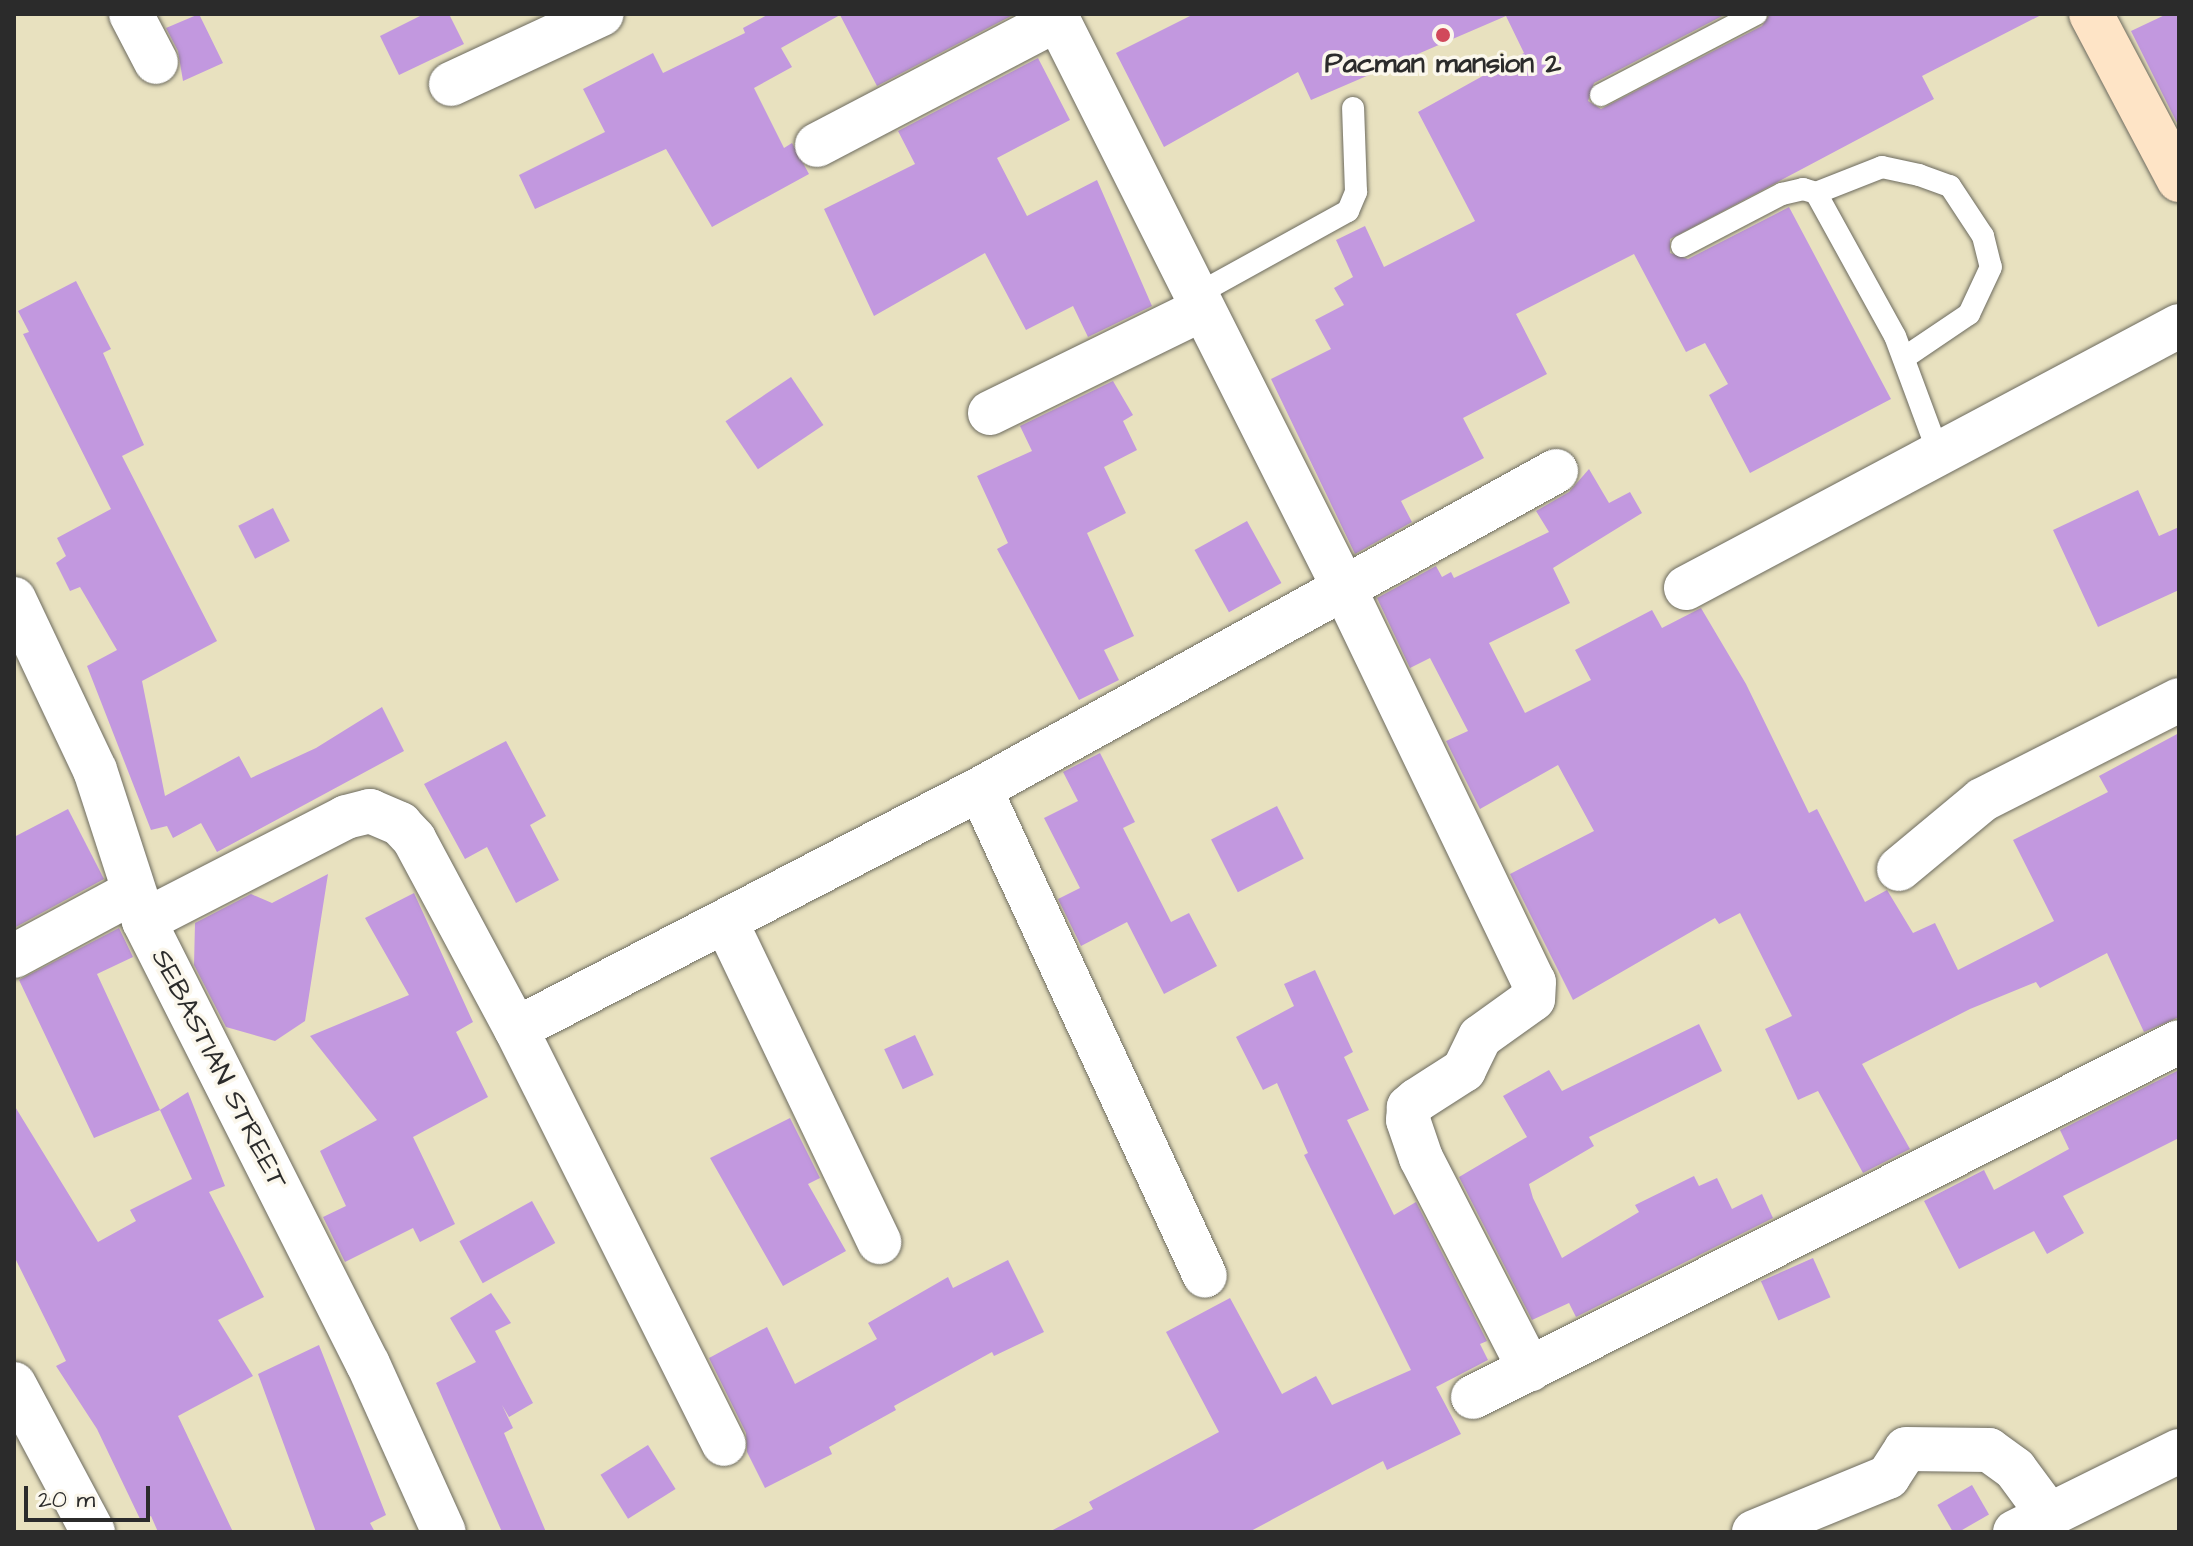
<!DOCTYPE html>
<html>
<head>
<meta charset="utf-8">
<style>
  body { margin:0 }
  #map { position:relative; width:2193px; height:1546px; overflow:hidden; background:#e8e1bf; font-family:"Architects Daughter",sans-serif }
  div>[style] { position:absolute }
  .building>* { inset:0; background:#c298df; transform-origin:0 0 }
  .roads { filter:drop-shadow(0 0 2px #6d6b5f) drop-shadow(0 0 2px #6d6b5f) }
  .lane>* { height:22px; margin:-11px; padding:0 11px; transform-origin:11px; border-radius:11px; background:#fff }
  .street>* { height:44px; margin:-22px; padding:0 22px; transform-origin:22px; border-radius:22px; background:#fff }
  .secondary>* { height:44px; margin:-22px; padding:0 22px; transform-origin:22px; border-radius:22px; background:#fee4c6 }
  .dots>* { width:22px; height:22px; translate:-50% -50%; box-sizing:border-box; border:4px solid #fbf7ec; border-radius:50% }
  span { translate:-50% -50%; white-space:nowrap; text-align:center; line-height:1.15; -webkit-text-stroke:7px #fbf7ec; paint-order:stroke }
  .poi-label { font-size:28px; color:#2b2b2b; font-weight:700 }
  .street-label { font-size:28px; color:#2b2b2b }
  .frame { position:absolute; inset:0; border:16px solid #2b2b2b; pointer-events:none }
  .scale { position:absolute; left:24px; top:1486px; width:126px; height:36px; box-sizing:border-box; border:4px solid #2b2b2b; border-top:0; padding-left:10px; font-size:24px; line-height:28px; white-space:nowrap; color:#2b2b2b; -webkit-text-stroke:6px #fbf7ec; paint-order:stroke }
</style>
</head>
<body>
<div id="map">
  <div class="building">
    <div style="clip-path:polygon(199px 14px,223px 63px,183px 81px,178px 51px,166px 28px)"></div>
    <div style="clip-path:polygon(424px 14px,449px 14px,464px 44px,399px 75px,380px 36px)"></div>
    <div style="clip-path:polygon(769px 14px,1011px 16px,877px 86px,840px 15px,781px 48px,792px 67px,754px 88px,784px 148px,792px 143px,809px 174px,712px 227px,666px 149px,535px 209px,519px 175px,605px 132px,583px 89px,653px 53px,663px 73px,745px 33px,743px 28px)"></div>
    <div style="clip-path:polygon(1194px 14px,1726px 14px,1594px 83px,1588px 101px,1601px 109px,1762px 26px,1770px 14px,2043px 14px,1922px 76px,1934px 99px,1670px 239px,1670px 253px,1688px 259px,1789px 207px,1891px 399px,1750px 473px,1709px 395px,1728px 384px,1705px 343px,1686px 352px,1634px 254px,1516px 314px,1547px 374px,1463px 418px,1484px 458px,1401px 501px,1412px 522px,1355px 554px,1271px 379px,1331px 349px,1315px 320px,1344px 305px,1334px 288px,1353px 277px,1336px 240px,1365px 226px,1384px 267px,1475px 221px,1418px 112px,1524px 53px,1506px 16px,1311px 100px,1298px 72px,1164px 147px,1116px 53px)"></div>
    <div style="clip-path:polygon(2167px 14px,2179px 14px,2179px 127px,2131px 31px)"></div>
    <div style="clip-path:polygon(1038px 58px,1070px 120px,997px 158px,1027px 216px,1097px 180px,1152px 306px,1088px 337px,1073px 306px,1026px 330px,985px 253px,874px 316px,824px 209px,915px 164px,898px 131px)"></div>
    <div style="clip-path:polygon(76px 281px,111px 349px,103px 353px,144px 445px,122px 456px,217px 641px,142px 681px,165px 796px,239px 756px,251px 778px,316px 748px,382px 707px,404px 751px,217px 852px,201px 823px,173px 838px,167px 826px,151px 830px,87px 666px,117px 650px,80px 587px,70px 591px,56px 563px,66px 556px,57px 538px,111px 509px,23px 334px,29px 332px,18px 311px)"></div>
    <div style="left:791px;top:377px;width:58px;height:79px;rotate:56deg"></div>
    <div style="clip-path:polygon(1113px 381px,1133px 415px,1123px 421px,1137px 450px,1104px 467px,1126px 513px,1087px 533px,1134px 636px,1104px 650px,1119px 680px,1079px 700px,997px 549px,1008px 543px,977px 476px,1032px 451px,1020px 426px)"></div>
    <div style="clip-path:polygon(1589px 469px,1609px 503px,1630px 492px,1642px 513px,1553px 568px,1570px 603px,1489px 643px,1525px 713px,1591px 680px,1575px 650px,1652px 610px,1662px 628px,1701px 608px,1746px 684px,1809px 813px,1817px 809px,1865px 902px,1887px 890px,1913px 933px,1935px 923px,1958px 970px,2054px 921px,2013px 840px,2108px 792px,2099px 776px,2179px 733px,2179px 1017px,2144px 1032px,2107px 953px,2040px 988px,2036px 982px,1970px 1009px,1862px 1064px,1910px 1149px,1863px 1173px,1818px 1091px,1798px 1100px,1765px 1029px,1792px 1016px,1740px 913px,1719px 924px,1715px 918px,1573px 1000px,1510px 874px,1594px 831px,1558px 765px,1480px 809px,1446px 741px,1468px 731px,1430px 658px,1410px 668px,1377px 598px,1436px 566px,1442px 577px,1451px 572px,1454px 578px,1549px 532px,1536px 511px,1569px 492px)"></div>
    <div style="clip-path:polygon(2138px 490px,2159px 536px,2179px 527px,2179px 590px,2098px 627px,2053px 530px)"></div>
    <div style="left:273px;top:508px;width:37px;height:39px;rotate:63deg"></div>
    <div style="left:1247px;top:521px;width:71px;height:60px;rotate:61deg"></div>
    <div style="clip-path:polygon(506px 741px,546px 816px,530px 825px,559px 880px,516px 903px,487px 847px,465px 859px,424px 784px)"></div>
    <div style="clip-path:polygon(1100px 753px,1135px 822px,1123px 828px,1171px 922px,1189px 913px,1217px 966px,1164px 994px,1127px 922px,1081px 946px,1058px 899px,1080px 888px,1044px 818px,1078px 801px,1063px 772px)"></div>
    <div style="left:1277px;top:806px;width:59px;height:74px;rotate:63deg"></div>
    <div style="clip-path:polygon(68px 809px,104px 879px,14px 928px,14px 837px)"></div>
    <div style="clip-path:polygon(328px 874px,305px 1021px,275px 1041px,226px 1027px,194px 965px,195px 923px,251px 894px,272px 903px)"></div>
    <div style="clip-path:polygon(414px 893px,473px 1022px,456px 1032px,488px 1097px,413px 1137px,455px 1224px,420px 1242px,413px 1228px,345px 1262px,323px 1217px,346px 1206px,320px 1151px,377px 1120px,310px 1036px,409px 995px,365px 918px)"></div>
    <div style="clip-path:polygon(119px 928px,133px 957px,97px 974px,160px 1110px,94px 1138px,19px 980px)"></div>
    <div style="clip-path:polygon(1315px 970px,1353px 1052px,1344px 1057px,1369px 1110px,1347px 1120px,1394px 1215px,1416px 1202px,1487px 1341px,1480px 1344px,1488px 1360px,1436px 1387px,1461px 1434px,1387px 1470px,1383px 1461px,1249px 1532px,1049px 1532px,1093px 1509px,1089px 1502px,1219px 1432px,1166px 1332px,1230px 1298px,1282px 1394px,1316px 1376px,1332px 1405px,1411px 1370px,1304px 1155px,1308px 1153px,1277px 1083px,1263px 1090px,1236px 1037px,1294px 1006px,1284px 984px)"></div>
    <div style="clip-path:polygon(1699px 1024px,1722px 1071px,1589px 1137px,1594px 1146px,1529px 1184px,1533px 1198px,1562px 1258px,1639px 1212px,1635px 1205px,1694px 1176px,1699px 1186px,1717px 1178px,1732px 1209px,1762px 1194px,1773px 1218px,1576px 1317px,1569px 1303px,1532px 1320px,1459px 1177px,1527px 1137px,1503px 1096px,1549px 1070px,1562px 1091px)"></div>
    <div style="left:915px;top:1035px;width:44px;height:34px;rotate:65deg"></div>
    <div style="clip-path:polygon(2179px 1070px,2179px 1138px,2063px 1196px,2084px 1233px,2047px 1254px,2034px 1231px,1959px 1269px,1924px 1201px,1984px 1170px,1994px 1190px,2069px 1149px,2060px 1130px)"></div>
    <div style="clip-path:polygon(188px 1092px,225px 1186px,209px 1192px,264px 1297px,218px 1320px,253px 1376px,178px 1416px,233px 1532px,158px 1532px,151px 1516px,141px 1521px,97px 1429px,56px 1366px,66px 1361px,14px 1256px,14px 1105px,98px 1242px,136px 1221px,130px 1210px,192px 1179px,160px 1110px)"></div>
    <div style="clip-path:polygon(790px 1118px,820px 1178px,808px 1184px,846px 1251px,783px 1286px,710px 1158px)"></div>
    <div style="left:532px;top:1201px;width:48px;height:83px;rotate:61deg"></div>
    <div style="left:1813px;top:1258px;width:43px;height:57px;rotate:66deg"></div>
    <div style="clip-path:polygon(1008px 1260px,1044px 1332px,994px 1356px,992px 1352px,894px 1406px,896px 1410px,829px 1447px,832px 1454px,765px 1488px,747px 1452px,746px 1433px,709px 1358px,767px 1327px,795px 1384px,877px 1339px,868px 1323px,948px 1277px,953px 1288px)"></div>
    <div style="clip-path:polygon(491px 1293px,511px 1323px,495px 1331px,533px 1403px,509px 1417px,502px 1405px,513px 1428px,504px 1433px,546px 1532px,502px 1532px,436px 1383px,476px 1362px,450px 1318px)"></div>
    <div style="clip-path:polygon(319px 1345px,386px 1515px,370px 1523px,375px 1532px,316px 1532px,258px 1374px)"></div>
    <div style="left:648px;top:1445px;width:52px;height:56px;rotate:58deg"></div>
    <div style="left:1972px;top:1485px;width:34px;height:40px;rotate:60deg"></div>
  </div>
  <div class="roads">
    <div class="lane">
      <div style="left:1601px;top:95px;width:175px;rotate:-27.6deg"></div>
      <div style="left:1816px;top:193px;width:71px;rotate:-21.5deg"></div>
      <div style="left:1882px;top:167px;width:38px;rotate:12deg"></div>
      <div style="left:1919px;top:175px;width:33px;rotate:20deg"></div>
      <div style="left:1950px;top:186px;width:60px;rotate:56.6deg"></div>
      <div style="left:1983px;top:236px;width:32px;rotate:76deg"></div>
      <div style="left:1991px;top:267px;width:52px;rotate:115.1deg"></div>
      <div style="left:1969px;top:314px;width:78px;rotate:145.9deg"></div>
      <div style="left:1682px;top:246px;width:113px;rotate:-27.5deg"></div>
      <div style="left:1782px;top:194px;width:22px;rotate:-13deg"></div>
      <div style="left:1803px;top:189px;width:14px;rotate:17deg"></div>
      <div style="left:1816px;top:193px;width:163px;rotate:61.1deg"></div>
      <div style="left:1895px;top:336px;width:126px;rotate:69.6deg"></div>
      <div style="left:1194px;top:296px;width:176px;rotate:-28.9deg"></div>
      <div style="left:1348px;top:211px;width:21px;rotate:-67deg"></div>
      <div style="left:1356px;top:192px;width:84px;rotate:-92deg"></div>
    </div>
    <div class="street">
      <div style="left:131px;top:14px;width:54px;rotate:62.5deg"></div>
      <div style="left:1055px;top:14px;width:645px;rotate:63.28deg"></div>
      <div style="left:1345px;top:590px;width:435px;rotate:64.3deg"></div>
      <div style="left:1534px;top:982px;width:17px;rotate:93deg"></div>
      <div style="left:1533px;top:999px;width:65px;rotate:144.4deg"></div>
      <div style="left:1480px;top:1037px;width:37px;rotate:116deg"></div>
      <div style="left:1464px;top:1070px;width:56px;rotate:147.4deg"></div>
      <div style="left:1417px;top:1100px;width:11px;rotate:139deg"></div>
      <div style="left:1409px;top:1107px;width:13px;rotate:94deg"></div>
      <div style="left:1408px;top:1120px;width:40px;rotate:71.1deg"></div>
      <div style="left:1421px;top:1158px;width:238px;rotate:62.8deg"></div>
      <div style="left:451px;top:84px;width:166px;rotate:-24.9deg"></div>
      <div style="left:817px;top:145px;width:272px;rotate:-27.6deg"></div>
      <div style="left:990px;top:413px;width:236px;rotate:-26.1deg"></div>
      <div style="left:1686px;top:588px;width:558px;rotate:-27.99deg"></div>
      <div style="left:14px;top:599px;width:189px;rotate:64.7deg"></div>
      <div style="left:95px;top:770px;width:159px;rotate:72deg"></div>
      <div style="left:144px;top:921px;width:496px;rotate:63.2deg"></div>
      <div style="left:368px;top:1364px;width:184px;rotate:65.7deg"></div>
      <div style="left:980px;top:789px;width:536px;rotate:65.2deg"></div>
      <div style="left:1899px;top:869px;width:108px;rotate:-39.7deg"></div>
      <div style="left:1982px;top:800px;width:221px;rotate:-26.9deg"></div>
      <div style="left:144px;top:921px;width:227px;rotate:-27.2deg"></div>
      <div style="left:346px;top:817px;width:25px;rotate:-14deg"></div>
      <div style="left:370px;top:811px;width:33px;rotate:23deg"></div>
      <div style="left:400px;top:824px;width:21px;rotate:47deg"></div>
      <div style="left:414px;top:839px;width:216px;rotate:61.8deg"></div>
      <div style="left:516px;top:1029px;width:464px;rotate:63.4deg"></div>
      <div style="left:726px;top:922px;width:355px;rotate:64.4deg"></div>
      <div style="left:14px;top:956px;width:135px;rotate:-28.3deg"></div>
      <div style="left:516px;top:1029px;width:522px;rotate:-27.35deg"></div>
      <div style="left:980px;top:789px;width:658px;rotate:-28.9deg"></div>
      <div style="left:14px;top:1384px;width:168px;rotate:61.9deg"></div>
      <div style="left:1473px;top:1397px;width:790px;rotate:-26.69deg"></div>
      <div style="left:1754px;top:1532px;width:145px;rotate:-22.3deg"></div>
      <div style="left:1888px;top:1477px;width:33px;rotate:-57deg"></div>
      <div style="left:1906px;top:1449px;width:83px;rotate:0.7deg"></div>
      <div style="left:1989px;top:1450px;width:32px;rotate:36deg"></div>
      <div style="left:2015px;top:1469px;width:57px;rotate:53.5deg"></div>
      <div style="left:2015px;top:1532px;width:183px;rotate:-26.3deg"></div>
    </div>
    <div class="secondary">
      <div style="left:2091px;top:14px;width:188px;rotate:62.1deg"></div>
    </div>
  </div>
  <div class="dots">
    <div style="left:1443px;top:35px;background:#d1495b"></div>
  </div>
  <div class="poi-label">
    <span style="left:1443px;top:64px">Pacman mansion 2</span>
  </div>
  <div class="street-label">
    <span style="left:219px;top:1069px;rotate:63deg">SEBASTIAN STREET</span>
  </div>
  <div class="frame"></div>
  <div class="scale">20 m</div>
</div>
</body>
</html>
